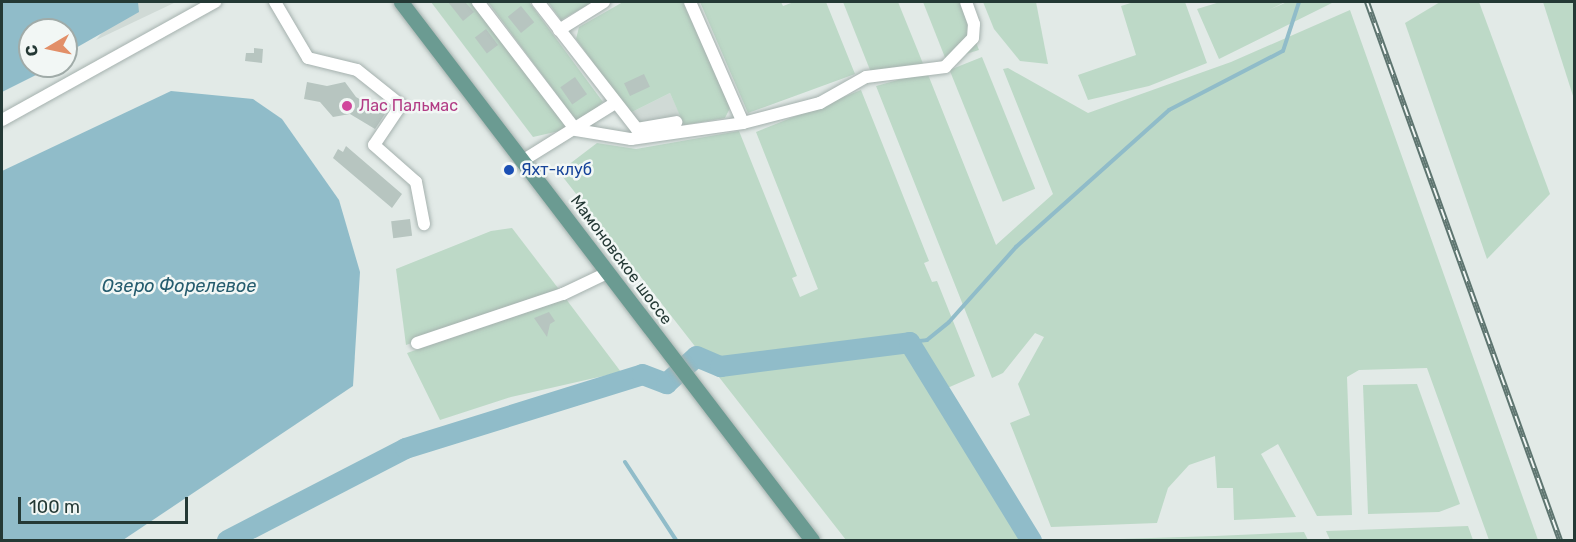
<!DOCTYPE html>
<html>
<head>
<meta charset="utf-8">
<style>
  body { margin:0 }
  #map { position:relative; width:1576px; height:542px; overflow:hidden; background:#e2eae7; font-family:Rubik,sans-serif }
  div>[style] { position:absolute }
  .built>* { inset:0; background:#d0dad6 }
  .green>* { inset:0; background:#bdd9c7; transform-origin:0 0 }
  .water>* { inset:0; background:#90bcc9 }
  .stream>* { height:4px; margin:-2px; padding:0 2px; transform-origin:2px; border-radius:2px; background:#90bcc9 }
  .river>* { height:21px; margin:-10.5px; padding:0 10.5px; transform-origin:10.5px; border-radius:10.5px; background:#90bcc9 }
  .building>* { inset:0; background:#b7c5c0; transform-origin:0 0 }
  .roads { filter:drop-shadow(0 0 2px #a5b1ae) drop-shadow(0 0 2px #a5b1ae) }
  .minor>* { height:12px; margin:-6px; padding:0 6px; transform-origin:6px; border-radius:6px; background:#fff }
  .major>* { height:15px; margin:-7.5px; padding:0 7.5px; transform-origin:7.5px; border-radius:7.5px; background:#6b9b92 }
  .rail>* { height:6px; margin-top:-3px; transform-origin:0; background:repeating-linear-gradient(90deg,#f2f7f5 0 11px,#5e7570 0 22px); box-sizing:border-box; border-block:2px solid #5e7570 }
  .dots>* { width:16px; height:16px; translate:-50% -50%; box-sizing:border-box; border:3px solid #f2f7f5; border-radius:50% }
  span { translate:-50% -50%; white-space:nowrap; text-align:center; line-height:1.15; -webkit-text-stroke:5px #f2f7f5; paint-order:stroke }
  .hotel-label { font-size:16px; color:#b23c85 }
  .left { translate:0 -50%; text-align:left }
  .transit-label { font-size:16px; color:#164399 }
  .street-label { font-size:16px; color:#243935 }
  .water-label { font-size:18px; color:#255c6e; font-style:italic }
  .frame { position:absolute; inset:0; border:3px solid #243935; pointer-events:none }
  .north { position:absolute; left:18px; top:18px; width:60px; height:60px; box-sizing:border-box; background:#f2f7f5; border:2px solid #a0aba8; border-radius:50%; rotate:261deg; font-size:16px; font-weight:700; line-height:24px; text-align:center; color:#243935 }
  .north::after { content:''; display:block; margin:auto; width:21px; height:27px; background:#e28f68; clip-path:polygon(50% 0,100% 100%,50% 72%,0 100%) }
  .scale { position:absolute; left:18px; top:497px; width:170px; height:27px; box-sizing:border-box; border:3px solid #243935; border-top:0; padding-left:8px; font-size:18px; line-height:21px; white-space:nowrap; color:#243935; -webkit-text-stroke:4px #f2f7f5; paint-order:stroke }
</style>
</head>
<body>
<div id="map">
  <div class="built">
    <div style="clip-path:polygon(135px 2px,176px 2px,96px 40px,109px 24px)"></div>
    <div style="clip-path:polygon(670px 93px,681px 117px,639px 125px,630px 113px)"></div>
  </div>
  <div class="green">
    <div style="clip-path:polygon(431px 2px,471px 2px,568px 129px,533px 137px)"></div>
    <div style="clip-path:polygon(488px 2px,529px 2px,603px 102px,578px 123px)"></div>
    <div style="clip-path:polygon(548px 2px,593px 2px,561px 20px)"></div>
    <div style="clip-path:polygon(623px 2px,683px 2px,730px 108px,725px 118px,684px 125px,670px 93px,630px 113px,576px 39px,579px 27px)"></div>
    <div style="clip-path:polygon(700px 2px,781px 2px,783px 6px,794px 2px,826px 2px,855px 74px,748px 113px)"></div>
    <div style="clip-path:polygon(843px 2px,898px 2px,924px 66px,874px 80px)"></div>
    <div style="clip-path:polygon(923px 2px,960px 2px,979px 50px,946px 60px)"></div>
    <div style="clip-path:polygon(983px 2px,1036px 2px,1048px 64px,1020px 61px,994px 29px)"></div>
    <div style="clip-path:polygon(1134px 2px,1185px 2px,1207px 63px,1149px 86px,1088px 100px,1078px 75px,1136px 55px,1121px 6px)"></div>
    <div style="clip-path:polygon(1220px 2px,1285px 2px,1269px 10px,1287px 2px,1334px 2px,1219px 59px,1197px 9px)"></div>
    <div style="clip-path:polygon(1440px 2px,1479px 2px,1550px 194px,1487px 259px,1405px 23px)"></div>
    <div style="clip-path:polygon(1543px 2px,1574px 2px,1574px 99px)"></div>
    <div style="clip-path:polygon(1350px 10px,1538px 540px,1489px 540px,1427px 368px,1359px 370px,1347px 377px,1352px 515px,1317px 516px,1278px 444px,1261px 454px,1296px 517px,1234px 520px,1233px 488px,1217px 488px,1215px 456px,1189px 465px,1168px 488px,1157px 523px,1051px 527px,1010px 423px,1030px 415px,1018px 384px,1044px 337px,1035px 333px,1003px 373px,992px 378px,876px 86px,927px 72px,996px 245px,1053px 194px,1003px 69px,1008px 68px,1088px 113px,1231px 62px)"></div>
    <div style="left:982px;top:57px;width:142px;height:35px;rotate:68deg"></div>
    <div style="clip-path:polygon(861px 90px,929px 261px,924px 263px,932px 282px,937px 281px,975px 376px,945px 389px,1040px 540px,846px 540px,559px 172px,597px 143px,636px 149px,739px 131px,797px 276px,792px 278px,800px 297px,818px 289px,756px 132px)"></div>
    <div style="clip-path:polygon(512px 228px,561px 292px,406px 345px,396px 269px,491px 231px)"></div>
    <div style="clip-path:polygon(566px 299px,621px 372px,511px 397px,440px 420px,407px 353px)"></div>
    <div style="clip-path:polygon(1417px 384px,1460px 504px,1439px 512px,1368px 514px,1363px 385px)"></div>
    <div style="clip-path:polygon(1468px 526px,1473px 540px,1330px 540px,1326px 531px)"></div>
    <div style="clip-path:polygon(1304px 532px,1308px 540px,1087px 540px,1215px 536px)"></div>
  </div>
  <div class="water">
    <div style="clip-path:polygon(2px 2px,138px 2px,139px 12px,74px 49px,66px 50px,66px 30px,30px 30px,30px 66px,54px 66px,2px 92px)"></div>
    <div style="clip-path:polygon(171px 91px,253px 99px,282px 119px,339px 200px,360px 272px,353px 386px,123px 540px,2px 540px,2px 171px)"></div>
  </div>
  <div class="stream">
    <div style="left:909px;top:342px;width:18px;rotate:-6deg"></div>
    <div style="left:927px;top:340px;width:28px;rotate:-39deg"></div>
    <div style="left:949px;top:322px;width:101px;rotate:-48.2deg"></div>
    <div style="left:1016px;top:247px;width:205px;rotate:-41.8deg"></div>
    <div style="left:1169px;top:110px;width:128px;rotate:-27.4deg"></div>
    <div style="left:1283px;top:51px;width:52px;rotate:-71.9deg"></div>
    <div style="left:625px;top:462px;width:93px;rotate:56.8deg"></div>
  </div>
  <div class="river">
    <div style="left:227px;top:540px;width:200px;rotate:-27.3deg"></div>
    <div style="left:405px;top:448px;width:248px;rotate:-17.3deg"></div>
    <div style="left:642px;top:374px;width:26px;rotate:21deg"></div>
    <div style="left:666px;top:383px;width:40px;rotate:-42deg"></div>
    <div style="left:696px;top:356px;width:26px;rotate:23deg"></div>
    <div style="left:720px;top:366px;width:191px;rotate:-7.2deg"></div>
    <div style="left:909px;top:342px;width:233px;rotate:58.4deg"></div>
  </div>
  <div class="building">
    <div style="clip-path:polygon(448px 2px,465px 2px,474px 12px,463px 21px)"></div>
    <div style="left:521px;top:6px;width:21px;height:17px;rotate:51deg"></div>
    <div style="left:486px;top:29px;width:20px;height:14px;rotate:53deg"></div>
    <div style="clip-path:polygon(254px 48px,263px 49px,262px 63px,245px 61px,246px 53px,254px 53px)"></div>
    <div style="left:644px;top:74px;width:14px;height:22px;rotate:65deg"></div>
    <div style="left:575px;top:77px;width:21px;height:18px;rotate:55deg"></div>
    <div style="clip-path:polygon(307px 82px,327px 86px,345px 82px,356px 97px,385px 114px,375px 129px,350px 114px,333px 117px,320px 102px,304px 99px)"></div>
    <div style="clip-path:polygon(346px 146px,402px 194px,392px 208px,333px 158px,338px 149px,343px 152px)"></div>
    <div style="left:410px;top:219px;width:17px;height:19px;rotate:83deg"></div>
    <div style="clip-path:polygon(549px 312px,555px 321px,550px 324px,547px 337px,534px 318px)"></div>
  </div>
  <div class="roads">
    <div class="minor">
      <div style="left:275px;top:2px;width:65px;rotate:59.5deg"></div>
      <div style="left:308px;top:58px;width:50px;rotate:13.8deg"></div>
      <div style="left:357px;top:70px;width:56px;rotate:38.5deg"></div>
      <div style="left:401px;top:105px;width:48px;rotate:124deg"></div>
      <div style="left:374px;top:145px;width:56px;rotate:41.4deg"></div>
      <div style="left:416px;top:182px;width:43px;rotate:79.2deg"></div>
      <div style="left:478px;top:2px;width:161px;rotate:52.6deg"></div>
      <div style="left:576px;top:130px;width:56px;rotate:9.3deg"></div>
      <div style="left:631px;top:139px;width:113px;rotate:-8.1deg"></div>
      <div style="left:743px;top:123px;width:80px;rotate:-14.6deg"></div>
      <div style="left:820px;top:103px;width:53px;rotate:-29.5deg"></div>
      <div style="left:866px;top:77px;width:80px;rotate:-7.2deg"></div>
      <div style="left:945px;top:67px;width:40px;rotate:-46deg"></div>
      <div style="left:973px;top:38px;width:14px;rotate:-86deg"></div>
      <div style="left:974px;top:24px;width:23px;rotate:-110deg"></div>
      <div style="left:538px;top:2px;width:161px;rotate:52.1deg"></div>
      <div style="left:637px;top:129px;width:40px;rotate:-10deg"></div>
      <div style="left:690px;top:2px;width:132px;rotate:66.3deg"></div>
      <div style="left:559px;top:30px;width:53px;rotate:-31.9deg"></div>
      <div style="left:2px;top:120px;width:244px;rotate:-29deg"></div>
      <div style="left:522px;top:161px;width:110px;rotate:-31.9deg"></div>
      <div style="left:417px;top:343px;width:154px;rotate:-18.6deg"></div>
      <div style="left:563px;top:294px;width:49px;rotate:-25.5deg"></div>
    </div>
    <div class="major">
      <div style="left:401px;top:2px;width:677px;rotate:52.62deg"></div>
    </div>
  </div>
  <div class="rail">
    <div style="left:1367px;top:2px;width:572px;rotate:70.27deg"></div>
  </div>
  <div class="dots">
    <div style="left:347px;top:106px;background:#d1479c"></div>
    <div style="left:509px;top:170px;background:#1a4fb4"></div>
  </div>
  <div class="hotel-label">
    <span class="left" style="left:359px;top:106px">Лас Пальмас</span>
  </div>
  <div class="transit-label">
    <span class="left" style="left:521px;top:170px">Яхт-клуб</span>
  </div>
  <div class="street-label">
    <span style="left:621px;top:260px;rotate:53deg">Мамоновское шоссе</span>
  </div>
  <div class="water-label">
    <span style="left:179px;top:286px">Озеро Форелевое</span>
  </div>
  <div class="frame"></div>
  <div class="north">С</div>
  <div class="scale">100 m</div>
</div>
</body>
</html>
